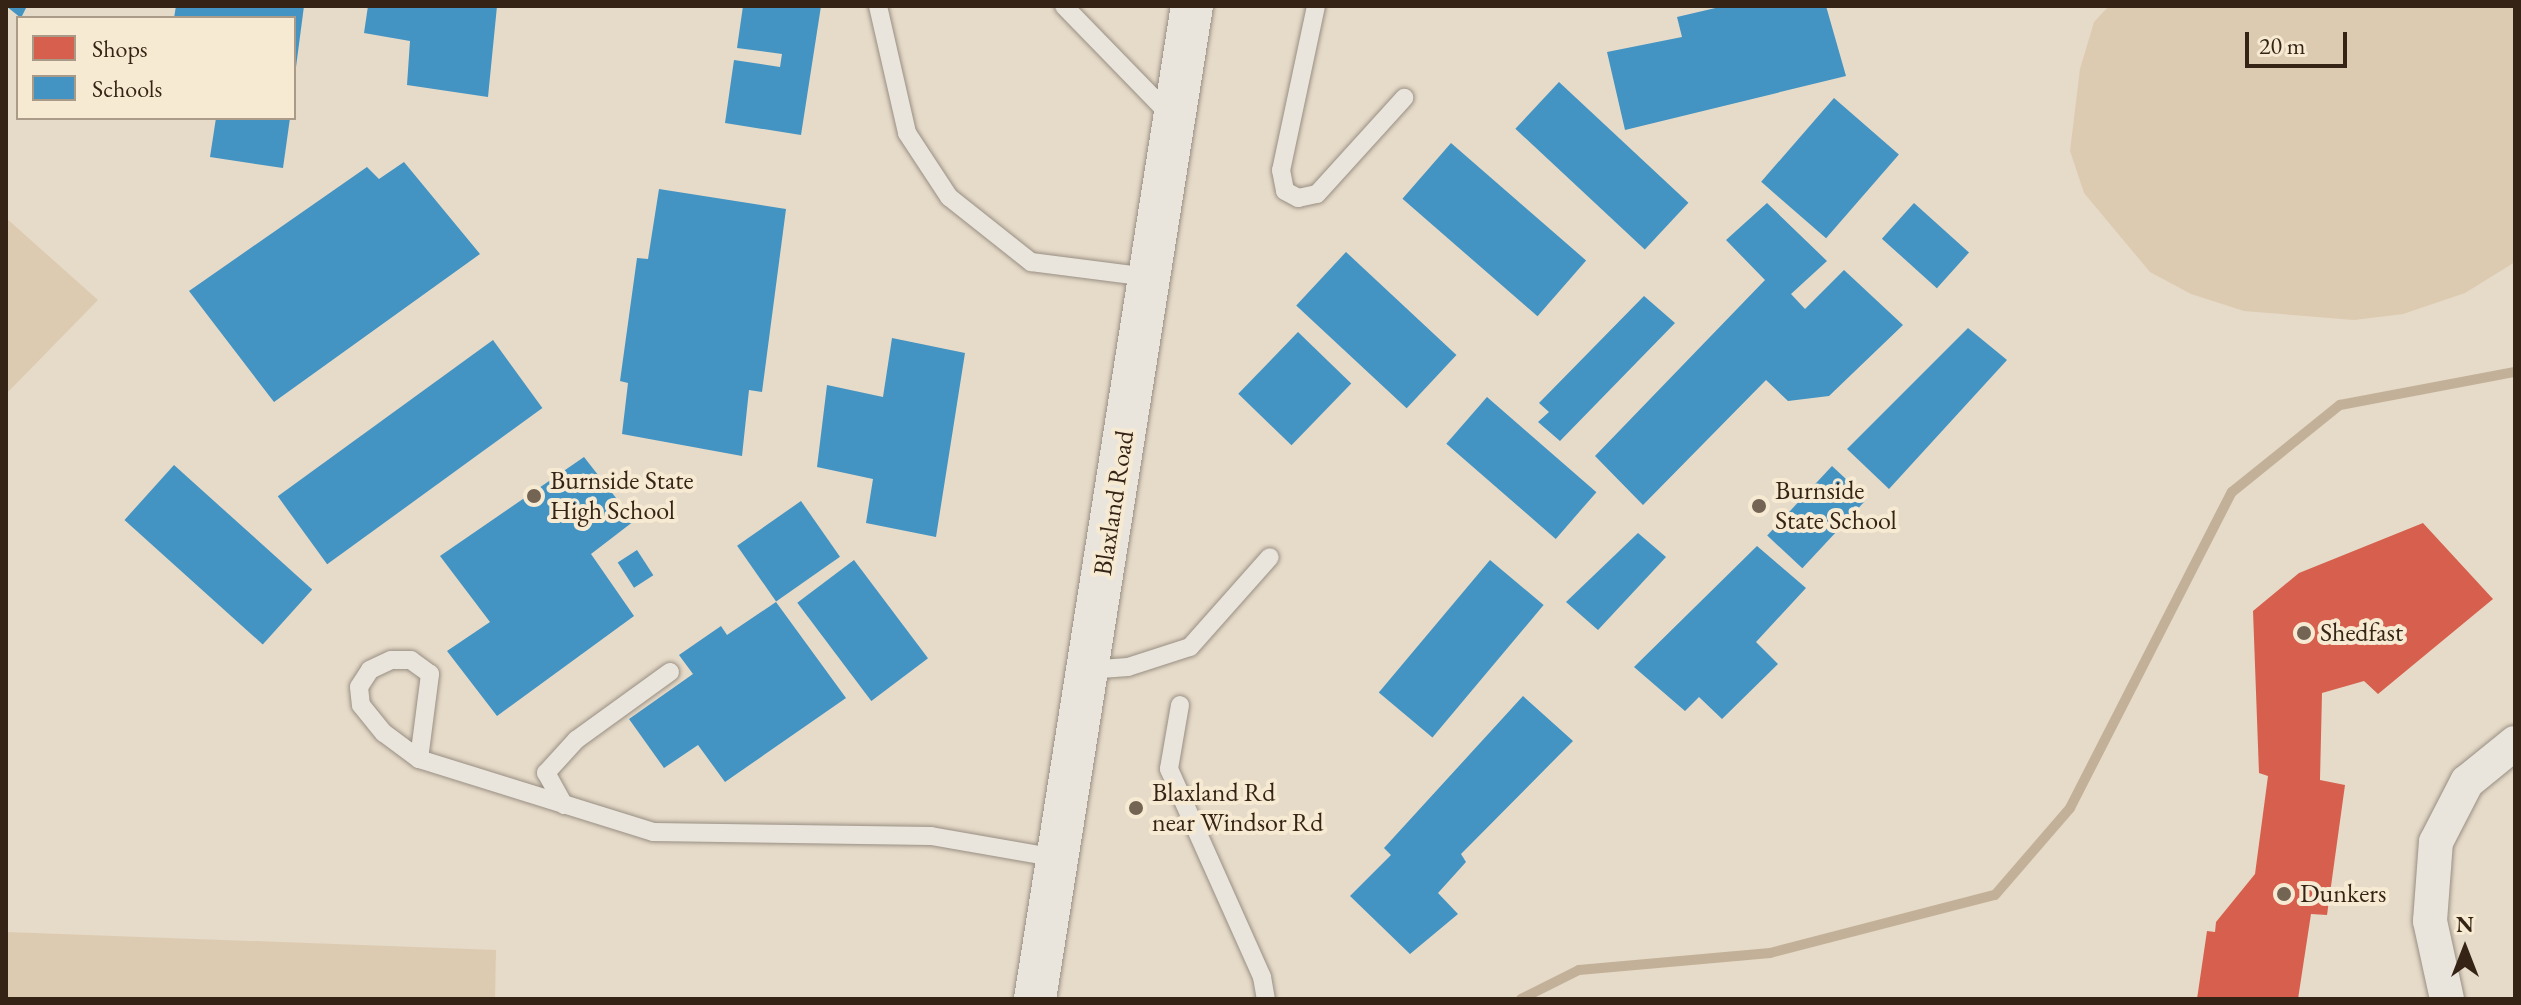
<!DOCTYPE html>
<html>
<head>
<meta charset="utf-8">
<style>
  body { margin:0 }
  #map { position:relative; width:2521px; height:1005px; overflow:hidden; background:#e6dac8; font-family:"EB Garamond",serif }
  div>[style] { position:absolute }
  .green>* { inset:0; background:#dccbb1 }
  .shops>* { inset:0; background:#d6604d }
  .schools>* { inset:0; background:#4393c3; transform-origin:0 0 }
  .stream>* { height:10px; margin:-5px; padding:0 5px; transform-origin:5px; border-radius:5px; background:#c2b198 }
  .roads { filter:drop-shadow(0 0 2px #988f83) drop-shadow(0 0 2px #988f83) }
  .service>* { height:18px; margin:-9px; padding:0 9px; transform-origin:9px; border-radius:9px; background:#eae5dc }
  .minor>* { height:34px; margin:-17px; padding:0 17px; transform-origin:17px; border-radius:17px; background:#eae5dc }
  .tertiary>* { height:42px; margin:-21px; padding:0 21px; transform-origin:21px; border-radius:21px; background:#eae5dc }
  .dots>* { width:22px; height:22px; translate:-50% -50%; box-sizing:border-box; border:4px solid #f7ead3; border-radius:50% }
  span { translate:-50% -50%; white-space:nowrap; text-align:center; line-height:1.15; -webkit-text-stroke:8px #f7ead3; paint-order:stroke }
  .poi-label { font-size:26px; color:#352415 }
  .left { translate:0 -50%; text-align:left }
  .street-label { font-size:26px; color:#352415 }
  .frame { position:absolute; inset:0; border:8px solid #352415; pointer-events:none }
  .legend { position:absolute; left:16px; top:16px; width:280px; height:104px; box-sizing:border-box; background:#f7ead3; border:2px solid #a99b87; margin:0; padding:10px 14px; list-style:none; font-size:24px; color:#352415 }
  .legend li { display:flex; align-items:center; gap:16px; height:40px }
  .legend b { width:40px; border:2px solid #a99b87 }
  .north { position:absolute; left:2425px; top:909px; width:80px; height:80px; -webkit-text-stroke:6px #f7ead3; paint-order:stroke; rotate:0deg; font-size:22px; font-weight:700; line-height:32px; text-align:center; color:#352415 }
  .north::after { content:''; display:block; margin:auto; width:28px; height:36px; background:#352415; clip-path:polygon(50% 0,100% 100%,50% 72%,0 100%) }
  .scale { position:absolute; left:2245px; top:32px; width:102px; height:36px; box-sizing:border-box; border:4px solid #352415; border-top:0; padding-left:10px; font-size:24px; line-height:28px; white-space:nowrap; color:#352415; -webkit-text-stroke:6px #f7ead3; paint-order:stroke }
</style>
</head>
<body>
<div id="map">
  <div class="green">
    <div style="clip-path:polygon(2109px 6px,2515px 6px,2515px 262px,2465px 293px,2403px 314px,2354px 320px,2244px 311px,2191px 294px,2150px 272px,2084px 193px,2070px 151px,2080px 69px,2094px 22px)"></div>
    <div style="clip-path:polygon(6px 218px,98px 300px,6px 394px)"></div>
    <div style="clip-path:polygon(6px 932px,496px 950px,495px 999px,6px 999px)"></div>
  </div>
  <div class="shops">
    <div style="clip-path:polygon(2423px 523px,2493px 599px,2378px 694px,2364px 681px,2322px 693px,2320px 780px,2345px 785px,2327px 915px,2311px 914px,2298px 999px,2197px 999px,2207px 931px,2215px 932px,2216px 922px,2255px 874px,2268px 776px,2259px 773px,2253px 611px,2299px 573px)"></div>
  </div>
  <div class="schools">
    <div style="clip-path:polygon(6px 6px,27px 6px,21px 18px)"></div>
    <div style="clip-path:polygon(176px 6px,304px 6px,296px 67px,294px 18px,174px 18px)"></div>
    <div style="clip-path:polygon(368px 6px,497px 6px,488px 97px,407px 85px,410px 41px,364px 33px)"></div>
    <div style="clip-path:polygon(743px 6px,821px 6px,801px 135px,725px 123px,734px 60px,780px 67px,782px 54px,737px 48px)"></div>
    <div style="clip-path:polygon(1724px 6px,1826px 6px,1846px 76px,1625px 130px,1607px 52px,1682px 37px,1677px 17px)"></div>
    <div style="left:1559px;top:82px;width:177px;height:64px;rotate:43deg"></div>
    <div style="left:1834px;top:98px;width:86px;height:111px;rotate:41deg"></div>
    <div style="clip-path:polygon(216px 118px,290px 118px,283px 168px,210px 157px)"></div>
    <div style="left:1451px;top:143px;width:179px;height:74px;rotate:41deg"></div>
    <div style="clip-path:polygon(404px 162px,480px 254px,274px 402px,189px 291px,367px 167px,379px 179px)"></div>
    <div style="clip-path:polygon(659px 189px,786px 209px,762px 392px,749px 390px,742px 456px,622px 434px,628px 383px,620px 381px,637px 258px,648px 259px)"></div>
    <div style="clip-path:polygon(1767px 203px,1827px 261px,1791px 294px,1805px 309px,1844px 270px,1903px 325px,1829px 396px,1788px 401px,1766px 380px,1643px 505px,1595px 456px,1765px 280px,1726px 240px)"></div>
    <div style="left:1914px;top:203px;width:74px;height:48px;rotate:42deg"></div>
    <div style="left:1346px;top:252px;width:151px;height:73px;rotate:43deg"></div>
    <div style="clip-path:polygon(1644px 296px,1675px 323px,1560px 441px,1538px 422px,1549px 412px,1539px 403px)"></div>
    <div style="clip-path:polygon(1968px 328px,2007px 360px,1889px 489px,1847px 449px)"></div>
    <div style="left:1298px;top:332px;width:74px;height:86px;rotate:44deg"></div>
    <div style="clip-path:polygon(892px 338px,965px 353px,936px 537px,866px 523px,873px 479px,817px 467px,827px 385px,883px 397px)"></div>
    <div style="left:493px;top:340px;width:84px;height:266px;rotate:54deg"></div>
    <div style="left:1487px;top:397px;width:145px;height:62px;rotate:41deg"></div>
    <div style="clip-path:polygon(584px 457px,634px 521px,591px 554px,634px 616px,497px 716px,447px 651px,490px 622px,440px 556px)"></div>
    <div style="left:174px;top:465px;width:186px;height:74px;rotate:42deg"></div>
    <div style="left:1832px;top:466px;width:48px;height:95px;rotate:43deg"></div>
    <div style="left:801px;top:501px;width:68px;height:78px;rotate:55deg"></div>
    <div style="clip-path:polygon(1638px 533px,1666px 557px,1598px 630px,1566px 602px)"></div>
    <div style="clip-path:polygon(1757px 546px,1806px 588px,1756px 642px,1778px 664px,1722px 719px,1699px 697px,1685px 711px,1634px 667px)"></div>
    <div style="left:637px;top:550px;width:30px;height:23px;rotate:57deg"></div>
    <div style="left:854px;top:560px;width:123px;height:71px;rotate:53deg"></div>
    <div style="left:1490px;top:560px;width:70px;height:173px;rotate:40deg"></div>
    <div style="clip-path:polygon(776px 602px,846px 698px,725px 782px,698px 745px,664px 768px,629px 719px,693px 674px,679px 655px,721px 626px,727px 635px)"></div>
    <div style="clip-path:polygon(1523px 696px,1573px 741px,1461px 854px,1466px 862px,1438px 893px,1458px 914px,1410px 954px,1350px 896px,1391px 855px,1384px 848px)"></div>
  </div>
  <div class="stream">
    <div style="left:1521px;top:999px;width:65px;rotate:-26.6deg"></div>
    <div style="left:1579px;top:970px;width:192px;rotate:-5.1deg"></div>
    <div style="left:1770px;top:953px;width:232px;rotate:-14.5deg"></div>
    <div style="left:1995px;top:895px;width:115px;rotate:-49.2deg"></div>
    <div style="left:2070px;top:808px;width:355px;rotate:-62.9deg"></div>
    <div style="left:2232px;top:492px;width:139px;rotate:-38.9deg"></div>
    <div style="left:2340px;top:405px;width:178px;rotate:-10.7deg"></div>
  </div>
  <div class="roads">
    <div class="service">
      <div style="left:878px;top:6px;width:130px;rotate:77.1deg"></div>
      <div style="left:907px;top:133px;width:77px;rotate:56.7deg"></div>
      <div style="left:949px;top:197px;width:105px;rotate:38.4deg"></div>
      <div style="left:1031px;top:262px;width:118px;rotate:7.3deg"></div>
      <div style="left:1064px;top:6px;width:156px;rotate:45.8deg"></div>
      <div style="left:1316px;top:6px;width:168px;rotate:102deg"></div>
      <div style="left:1281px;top:170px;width:21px;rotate:79deg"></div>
      <div style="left:1285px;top:191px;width:15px;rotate:28deg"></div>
      <div style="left:1298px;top:198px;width:19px;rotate:-12deg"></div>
      <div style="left:1317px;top:194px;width:130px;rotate:-47.8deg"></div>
      <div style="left:1087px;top:670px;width:41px;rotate:-4.2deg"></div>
      <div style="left:1128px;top:667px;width:65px;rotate:-17.9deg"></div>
      <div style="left:1190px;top:647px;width:120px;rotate:-48.4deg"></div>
      <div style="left:1180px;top:705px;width:65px;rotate:99.8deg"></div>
      <div style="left:1169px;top:769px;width:228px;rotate:65.9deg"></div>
      <div style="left:1262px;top:977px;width:22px;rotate:80deg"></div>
      <div style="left:419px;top:759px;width:86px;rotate:-82.6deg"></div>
      <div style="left:430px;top:674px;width:24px;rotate:-144deg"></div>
      <div style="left:411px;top:660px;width:20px;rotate:180deg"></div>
      <div style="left:391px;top:660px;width:23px;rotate:155deg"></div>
      <div style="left:370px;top:670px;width:20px;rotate:123deg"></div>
      <div style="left:359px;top:687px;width:18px;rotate:84deg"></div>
      <div style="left:361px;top:705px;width:36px;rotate:51deg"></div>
      <div style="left:384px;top:733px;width:44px;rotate:36.6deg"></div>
      <div style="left:419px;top:759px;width:245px;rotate:17.3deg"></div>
      <div style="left:653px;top:832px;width:278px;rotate:0.8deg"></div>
      <div style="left:931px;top:836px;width:128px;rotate:9.9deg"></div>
      <div style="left:564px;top:805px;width:37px;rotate:-119deg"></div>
      <div style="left:546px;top:773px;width:45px;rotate:-47.7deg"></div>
      <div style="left:576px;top:740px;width:116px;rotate:-35.9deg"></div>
    </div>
    <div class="minor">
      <div style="left:2447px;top:999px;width:80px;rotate:-102.3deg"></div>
      <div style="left:2430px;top:921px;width:79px;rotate:-85.7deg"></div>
      <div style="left:2436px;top:842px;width:68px;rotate:-62.7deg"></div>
      <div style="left:2467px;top:782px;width:62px;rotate:-39.1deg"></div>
    </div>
    <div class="tertiary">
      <div style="left:1035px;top:999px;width:1005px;rotate:-81.02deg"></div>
    </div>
  </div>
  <div class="dots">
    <div style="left:534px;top:496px;background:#736454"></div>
    <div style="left:1759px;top:506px;background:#736454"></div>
    <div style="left:2304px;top:633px;background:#736454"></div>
    <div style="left:1136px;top:808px;background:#736454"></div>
    <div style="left:2284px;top:894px;background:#736454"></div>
  </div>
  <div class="poi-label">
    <span class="left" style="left:550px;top:496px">Burnside State<br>High School</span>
    <span class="left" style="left:1775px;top:506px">Burnside<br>State School</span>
    <span class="left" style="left:2320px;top:633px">Shedfast</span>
    <span class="left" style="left:1152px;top:808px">Blaxland Rd<br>near Windsor Rd</span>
    <span class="left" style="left:2300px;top:894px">Dunkers</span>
  </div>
  <div class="street-label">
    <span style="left:1114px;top:503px;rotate:-81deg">Blaxland Road</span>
  </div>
  <div class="frame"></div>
  <ul class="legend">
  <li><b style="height:22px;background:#d6604d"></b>Shops</li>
  <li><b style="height:22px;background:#4393c3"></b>Schools</li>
  </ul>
  <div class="north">N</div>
  <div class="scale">20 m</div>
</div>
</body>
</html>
